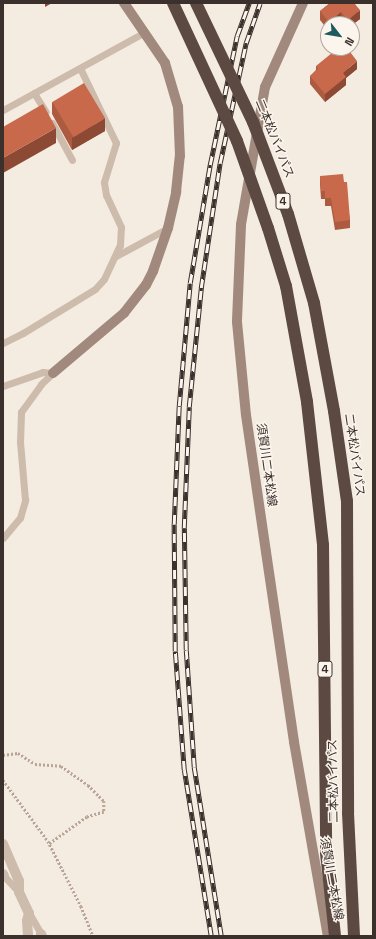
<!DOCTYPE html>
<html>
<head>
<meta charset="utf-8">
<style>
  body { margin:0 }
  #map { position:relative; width:376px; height:939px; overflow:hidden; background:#f4ebe1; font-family:"Space Grotesk","Noto Sans JP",sans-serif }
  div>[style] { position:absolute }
  .path>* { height:2.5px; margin-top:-1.25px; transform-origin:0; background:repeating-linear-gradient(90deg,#b9a596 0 2px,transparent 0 4px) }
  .lane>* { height:7px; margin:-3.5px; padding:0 3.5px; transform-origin:3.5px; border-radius:3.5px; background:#cdbbac }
  .street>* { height:10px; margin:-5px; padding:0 5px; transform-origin:5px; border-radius:5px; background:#cdbbac }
  .secondary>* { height:10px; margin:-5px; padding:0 5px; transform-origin:5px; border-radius:5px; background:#a18a7d }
  .highway>* { height:12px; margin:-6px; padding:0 6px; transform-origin:6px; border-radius:6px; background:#5c4a42 }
  .rail>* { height:4.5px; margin-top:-2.25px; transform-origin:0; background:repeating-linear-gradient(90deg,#fbf5ee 0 9px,#3b302b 0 18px); box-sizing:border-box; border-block:1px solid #3b302b }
  .highway-bridge>* { height:12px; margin:-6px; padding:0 6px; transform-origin:6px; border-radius:6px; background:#5c4a42 }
  .wall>* { inset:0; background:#ac5a40 }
  .shaded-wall>* { inset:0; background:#8c4a34 }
  .building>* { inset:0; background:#c8694b; transform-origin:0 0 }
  span { translate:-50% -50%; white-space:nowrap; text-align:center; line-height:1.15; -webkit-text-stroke:3px #fbf5ee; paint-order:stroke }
  .shield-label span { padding:1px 3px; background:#fbf5ee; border:1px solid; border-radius:3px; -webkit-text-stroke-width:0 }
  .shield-label { font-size:11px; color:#3b302b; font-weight:700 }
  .street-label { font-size:12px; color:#3b302b }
  .frame { position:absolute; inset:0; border:4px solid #3b302b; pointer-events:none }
  .north { position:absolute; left:320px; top:16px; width:40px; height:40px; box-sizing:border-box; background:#fbf5ee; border:1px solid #aea6a0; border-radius:50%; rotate:121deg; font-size:11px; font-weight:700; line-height:16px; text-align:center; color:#3b302b }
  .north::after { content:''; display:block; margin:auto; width:14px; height:18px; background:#1f5a5e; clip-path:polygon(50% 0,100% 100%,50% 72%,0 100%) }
</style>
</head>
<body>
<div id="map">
  <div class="path">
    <div style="left:3px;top:755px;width:15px;rotate:-8deg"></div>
    <div style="left:18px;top:753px;width:20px;rotate:33deg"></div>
    <div style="left:35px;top:764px;width:26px;rotate:4deg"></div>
    <div style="left:61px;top:766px;width:33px;rotate:35deg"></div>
    <div style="left:88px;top:785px;width:23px;rotate:45deg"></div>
    <div style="left:104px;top:801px;width:11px;rotate:90deg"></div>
    <div style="left:104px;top:812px;width:18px;rotate:164deg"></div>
    <div style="left:87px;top:817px;width:47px;rotate:144.6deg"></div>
    <div style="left:3px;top:780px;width:76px;rotate:53.6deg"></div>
    <div style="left:48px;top:841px;width:73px;rotate:63.1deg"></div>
    <div style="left:81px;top:906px;width:32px;rotate:68deg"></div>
  </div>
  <div class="lane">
    <div style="left:34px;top:93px;width:22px;rotate:58deg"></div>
    <div style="left:3px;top:110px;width:162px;rotate:-28.8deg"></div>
    <div style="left:52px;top:123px;width:42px;rotate:61.6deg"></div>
    <div style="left:116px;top:256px;width:59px;rotate:-28.3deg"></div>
    <div style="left:3px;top:343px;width:22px;rotate:-27deg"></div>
    <div style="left:23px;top:333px;width:84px;rotate:-31.4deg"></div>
    <div style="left:95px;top:289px;width:13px;rotate:-48deg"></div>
    <div style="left:104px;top:279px;width:38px;rotate:-65deg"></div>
    <div style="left:120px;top:245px;width:18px;rotate:-87deg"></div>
    <div style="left:121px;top:227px;width:35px;rotate:-115deg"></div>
    <div style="left:106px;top:195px;width:13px;rotate:-99deg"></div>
    <div style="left:104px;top:182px;width:41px;rotate:-72.9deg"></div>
    <div style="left:116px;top:143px;width:83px;rotate:-115.6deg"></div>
    <div style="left:3px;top:386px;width:42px;rotate:-19.3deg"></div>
    <div style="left:43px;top:372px;width:10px;rotate:6deg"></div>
    <div style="left:3px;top:538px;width:26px;rotate:-50deg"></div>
    <div style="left:20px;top:518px;width:19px;rotate:-74deg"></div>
    <div style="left:25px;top:500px;width:58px;rotate:-94.9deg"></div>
    <div style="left:20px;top:442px;width:30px;rotate:-88deg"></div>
    <div style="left:21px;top:412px;width:34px;rotate:-54deg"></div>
    <div style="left:41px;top:384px;width:16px;rotate:-43deg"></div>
    <div style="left:4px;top:876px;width:22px;rotate:47deg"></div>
    <div style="left:29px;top:913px;width:24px;rotate:60deg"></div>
  </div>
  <div class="street">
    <div style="left:3px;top:844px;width:40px;rotate:66.6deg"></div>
    <div style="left:19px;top:881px;width:11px;rotate:90deg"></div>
    <div style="left:19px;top:892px;width:23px;rotate:65deg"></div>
    <div style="left:29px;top:913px;width:8px;rotate:104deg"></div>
    <div style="left:27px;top:921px;width:15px;rotate:86deg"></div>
    <div style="left:3px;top:874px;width:2px;rotate:63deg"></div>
    <div style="left:41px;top:934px;width:2px;rotate:63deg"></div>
  </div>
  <div class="secondary">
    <div style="left:303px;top:3px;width:92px;rotate:114.3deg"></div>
    <div style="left:265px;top:87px;width:140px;rotate:99.9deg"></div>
    <div style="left:241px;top:225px;width:97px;rotate:92.4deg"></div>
    <div style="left:237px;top:322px;width:93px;rotate:84.5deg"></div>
    <div style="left:246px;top:415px;width:138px;rotate:81.7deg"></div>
    <div style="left:266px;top:552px;width:192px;rotate:81.6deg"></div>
    <div style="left:294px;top:742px;width:197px;rotate:80.1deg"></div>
    <div style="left:53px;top:373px;width:93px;rotate:-40.2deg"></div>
    <div style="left:124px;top:313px;width:36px;rotate:-52deg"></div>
    <div style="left:146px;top:285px;width:16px;rotate:-63deg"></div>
    <div style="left:153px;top:271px;width:46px;rotate:-70.8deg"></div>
    <div style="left:168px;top:228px;width:37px;rotate:-77deg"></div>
    <div style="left:176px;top:192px;width:36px;rotate:-84deg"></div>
    <div style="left:180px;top:156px;width:49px;rotate:-92.3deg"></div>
    <div style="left:178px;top:107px;width:46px;rotate:-106.5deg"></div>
    <div style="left:165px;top:63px;width:73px;rotate:-124.3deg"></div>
  </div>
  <div class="highway">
    <div style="left:307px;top:402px;width:144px;rotate:83.6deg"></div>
    <div style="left:323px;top:545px;width:308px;rotate:89.4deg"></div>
    <div style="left:326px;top:853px;width:83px;rotate:83.8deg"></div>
    <div style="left:334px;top:411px;width:91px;rotate:81.8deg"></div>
    <div style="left:347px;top:501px;width:312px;rotate:89.8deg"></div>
    <div style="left:348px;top:813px;width:123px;rotate:87.2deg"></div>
  </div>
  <div class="rail">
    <div style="left:211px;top:936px;width:168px;rotate:-99.2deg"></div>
    <div style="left:184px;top:770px;width:119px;rotate:-94.3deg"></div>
    <div style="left:175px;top:651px;width:127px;rotate:-90.5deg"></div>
    <div style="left:174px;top:524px;width:118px;rotate:-87.6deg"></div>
    <div style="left:179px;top:406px;width:123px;rotate:-84.9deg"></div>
    <div style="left:190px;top:283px;width:120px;rotate:-80.4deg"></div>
    <div style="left:210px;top:165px;width:132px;rotate:-78.2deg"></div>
    <div style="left:237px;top:36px;width:35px;rotate:-70deg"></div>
    <div style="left:221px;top:936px;width:171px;rotate:-99.1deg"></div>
    <div style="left:194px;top:767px;width:117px;rotate:-93.9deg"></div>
    <div style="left:186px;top:650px;width:122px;rotate:-90.9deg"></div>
    <div style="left:184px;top:528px;width:121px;rotate:-87.6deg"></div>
    <div style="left:189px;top:407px;width:120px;rotate:-84.2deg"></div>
    <div style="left:201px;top:288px;width:126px;rotate:-81.4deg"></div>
    <div style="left:220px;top:163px;width:123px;rotate:-77.8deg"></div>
    <div style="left:246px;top:43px;width:42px;rotate:-70.7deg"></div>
  </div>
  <div class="highway-bridge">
    <div style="left:173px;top:3px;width:152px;rotate:65.1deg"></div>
    <div style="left:237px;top:141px;width:92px;rotate:70.4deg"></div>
    <div style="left:268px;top:228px;width:61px;rotate:72.8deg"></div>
    <div style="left:286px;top:286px;width:118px;rotate:79.7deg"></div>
    <div style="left:196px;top:3px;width:132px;rotate:64.4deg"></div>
    <div style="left:253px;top:122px;width:98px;rotate:69.2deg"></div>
    <div style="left:288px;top:214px;width:93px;rotate:73.7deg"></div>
    <div style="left:314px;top:303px;width:110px;rotate:79.5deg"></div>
  </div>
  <div class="wall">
    <div style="clip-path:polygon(330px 3px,357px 3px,355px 4px,360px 19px,352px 25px,352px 24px,344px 24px,341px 21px,337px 24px,328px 24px,328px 30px,320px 20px,320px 11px)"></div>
    <div style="clip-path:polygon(316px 66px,357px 69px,346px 78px,346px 85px,325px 102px,310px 84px,310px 76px,316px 70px)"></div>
    <div style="clip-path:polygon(52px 102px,105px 131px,72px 150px,52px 114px)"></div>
    <div style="clip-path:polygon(320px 176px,344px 182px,350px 220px,350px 228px,335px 230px,331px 206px,325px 206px,325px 199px,321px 199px,320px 184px)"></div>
  </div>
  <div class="shaded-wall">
    <div style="clip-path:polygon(45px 3px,52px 3px,45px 7px)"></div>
    <div style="clip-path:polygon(360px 10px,360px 19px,352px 25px,352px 24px,348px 24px,348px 20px)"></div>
    <div style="clip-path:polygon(341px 12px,341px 21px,337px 24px,329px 24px,329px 22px)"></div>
    <div style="clip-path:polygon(357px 61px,357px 69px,346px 78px,346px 85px,325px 102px,325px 94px,343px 73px)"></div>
    <div style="clip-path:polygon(105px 118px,105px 131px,72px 150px,72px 138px)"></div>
    <div style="clip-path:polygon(56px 128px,56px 143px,3px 173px,3px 158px)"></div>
  </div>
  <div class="building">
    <div style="clip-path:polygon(330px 3px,354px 3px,360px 10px,348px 20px,341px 12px,329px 22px,320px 11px)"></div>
    <div style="clip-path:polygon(338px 48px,347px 48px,357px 61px,343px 73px,346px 77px,325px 94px,310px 76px,318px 69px,316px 66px)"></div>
    <div style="left:84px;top:83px;width:41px;height:37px;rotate:59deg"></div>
    <div style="clip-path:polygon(43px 104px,56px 128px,3px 158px,3px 127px)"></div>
    <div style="clip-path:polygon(343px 174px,344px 182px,347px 182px,350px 220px,335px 222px,331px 198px,325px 198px,325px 191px,321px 191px,320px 176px)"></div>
  </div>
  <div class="shield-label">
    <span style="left:283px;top:201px">4</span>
    <span style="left:325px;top:669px">4</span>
  </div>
  <div class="street-label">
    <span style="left:274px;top:139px;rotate:68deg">二本松バイパス</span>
    <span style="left:354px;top:455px;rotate:82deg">二本松バイパス</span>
    <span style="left:266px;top:465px;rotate:82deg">須賀川二本松線</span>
    <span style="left:334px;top:781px;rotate:-91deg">二本松バイパス</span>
    <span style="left:331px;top:879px;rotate:80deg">須賀川二本松線</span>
  </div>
  <div class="frame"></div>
  <div class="north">N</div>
</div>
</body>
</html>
